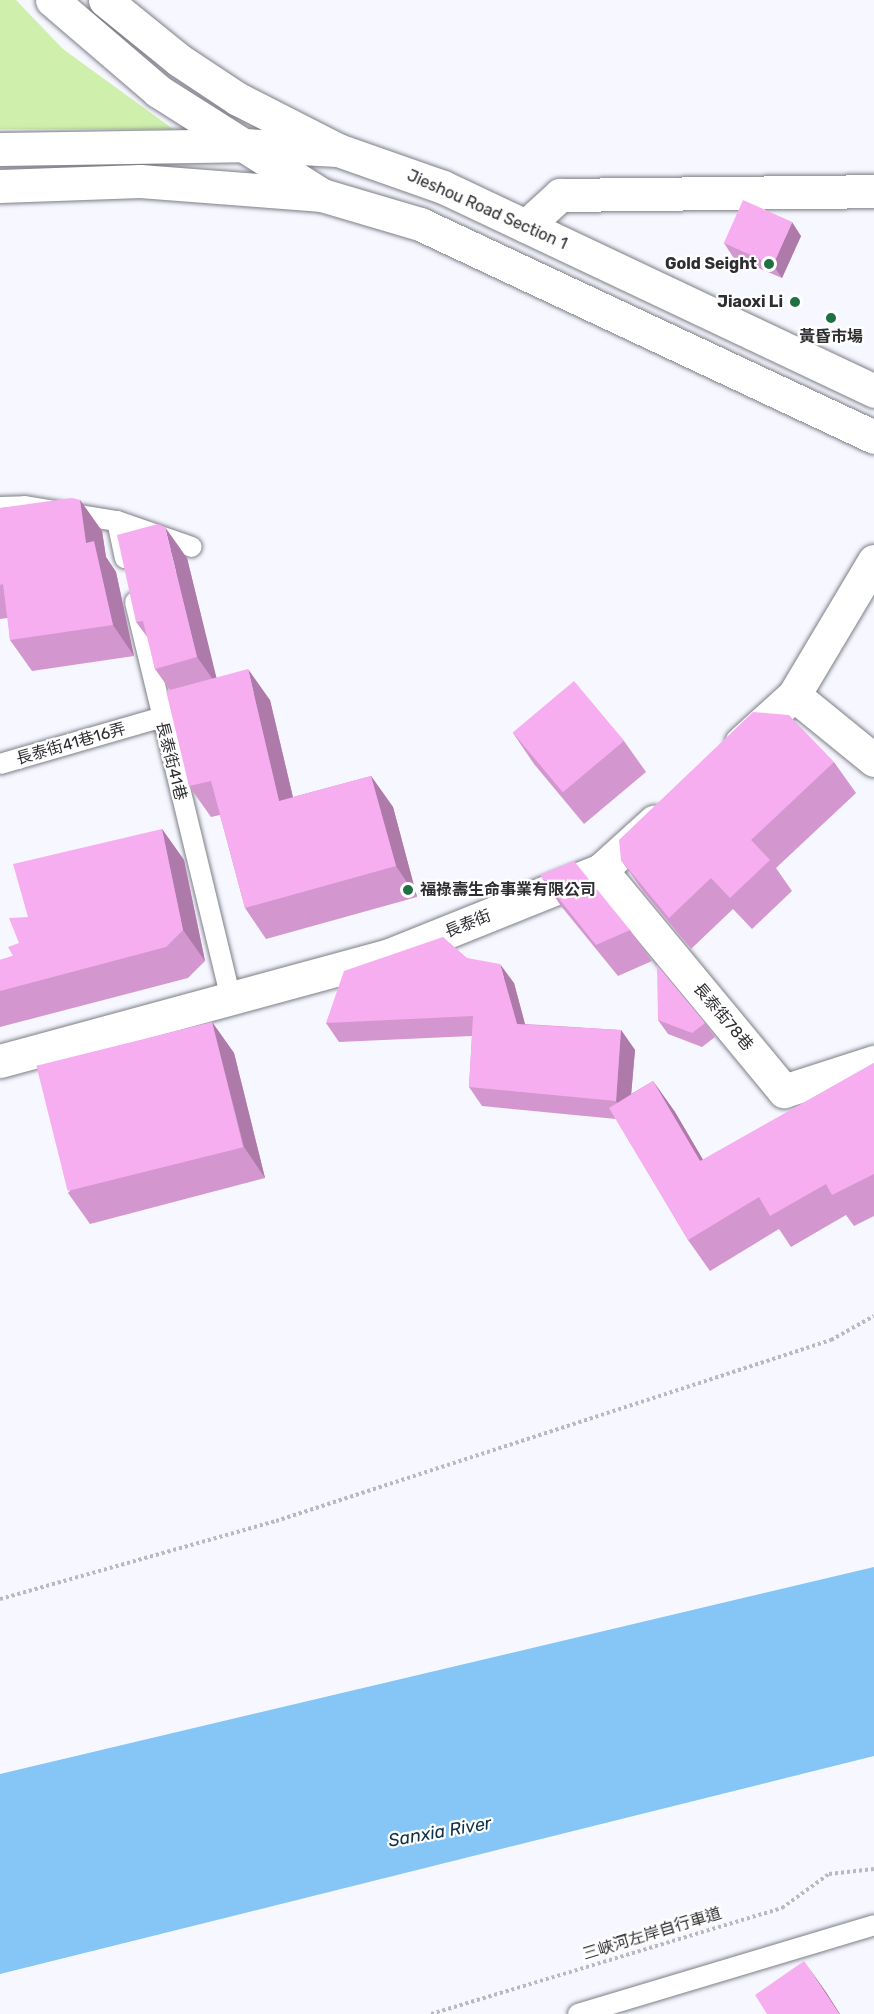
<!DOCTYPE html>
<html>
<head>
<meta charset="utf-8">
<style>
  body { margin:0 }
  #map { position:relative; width:874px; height:2014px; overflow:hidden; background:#f7f8ff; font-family:Rubik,"Noto Sans TC",sans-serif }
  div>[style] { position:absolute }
  .green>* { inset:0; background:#cef0ac }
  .water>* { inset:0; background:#85c6f7 }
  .path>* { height:4px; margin-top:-2px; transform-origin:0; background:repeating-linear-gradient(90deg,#b9b9bf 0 3px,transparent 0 6px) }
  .roads { filter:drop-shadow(0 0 2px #7d7e86) drop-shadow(0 0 2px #7d7e86) }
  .service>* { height:20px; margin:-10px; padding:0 10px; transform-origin:10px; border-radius:10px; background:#fff }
  .minor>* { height:33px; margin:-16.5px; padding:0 16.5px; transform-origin:16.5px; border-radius:16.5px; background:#fff }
  .secondary>* { height:33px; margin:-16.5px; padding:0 16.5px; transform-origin:16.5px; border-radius:16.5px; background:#fff }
  .primary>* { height:33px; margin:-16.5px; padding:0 16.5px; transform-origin:16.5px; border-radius:16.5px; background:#fff }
  .wall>* { inset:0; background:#d496cf }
  .shaded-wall>* { inset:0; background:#ad7aa9 }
  .building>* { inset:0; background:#f7aef1; transform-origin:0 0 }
  .dots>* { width:16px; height:16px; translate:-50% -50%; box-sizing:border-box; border:3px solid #fff; border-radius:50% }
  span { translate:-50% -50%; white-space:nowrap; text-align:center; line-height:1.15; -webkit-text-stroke:4.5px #fff; paint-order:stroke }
  .street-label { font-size:16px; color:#2e2e32 }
  .poi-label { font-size:16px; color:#2e2e32; font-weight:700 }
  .right { translate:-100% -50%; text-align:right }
  .left { translate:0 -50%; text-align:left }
  .water-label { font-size:18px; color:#0d324a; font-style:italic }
</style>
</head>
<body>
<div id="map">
  <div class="green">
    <div style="clip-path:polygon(0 0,16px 0,63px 49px,173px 129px,0 129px)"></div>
  </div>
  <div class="water">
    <div style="clip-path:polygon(874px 1567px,874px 1756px,0 1974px,0 1774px)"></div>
  </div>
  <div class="path">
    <div style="left:0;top:1599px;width:287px;rotate:-15.8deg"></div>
    <div style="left:276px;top:1521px;width:584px;rotate:-18.06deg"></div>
    <div style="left:831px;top:1340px;width:49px;rotate:-29.2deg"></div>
    <div style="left:431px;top:2014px;width:367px;rotate:-16.8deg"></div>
    <div style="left:782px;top:1908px;width:58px;rotate:-35.9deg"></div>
    <div style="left:829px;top:1874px;width:45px;rotate:-6.3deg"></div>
  </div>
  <div class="roads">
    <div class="service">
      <div style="left:0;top:507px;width:25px;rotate:-2deg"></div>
      <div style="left:25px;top:506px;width:93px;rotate:9.3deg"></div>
      <div style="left:117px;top:521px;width:79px;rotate:19.1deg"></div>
      <div style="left:117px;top:521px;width:38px;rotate:78deg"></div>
      <div style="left:135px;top:602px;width:408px;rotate:76.4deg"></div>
      <div style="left:0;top:764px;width:177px;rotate:-16.1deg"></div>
      <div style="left:578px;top:2014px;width:309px;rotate:-16.7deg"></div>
    </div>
    <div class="minor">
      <div style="left:526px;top:226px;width:46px;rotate:-42.4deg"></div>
      <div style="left:560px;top:195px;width:314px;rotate:-0.7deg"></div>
      <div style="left:794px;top:695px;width:103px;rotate:39.1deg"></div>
      <div style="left:741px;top:743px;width:72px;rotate:-42.2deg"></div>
      <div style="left:794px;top:695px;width:156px;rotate:-59.2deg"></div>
      <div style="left:601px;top:870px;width:287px;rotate:50.4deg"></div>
      <div style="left:784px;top:1091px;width:95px;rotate:-17.9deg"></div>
      <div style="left:0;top:1061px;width:401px;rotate:-15.2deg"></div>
      <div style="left:387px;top:956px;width:231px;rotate:-21.9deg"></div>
      <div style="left:601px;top:870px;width:72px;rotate:-42.2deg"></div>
    </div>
    <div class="secondary">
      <div style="left:0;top:149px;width:243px;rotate:-0.9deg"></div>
      <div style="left:243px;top:145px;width:95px;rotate:3deg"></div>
      <div style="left:338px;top:150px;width:111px;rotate:19.4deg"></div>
      <div style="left:443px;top:187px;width:477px;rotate:25.3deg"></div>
      <div style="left:0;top:186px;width:140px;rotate:-2deg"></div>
      <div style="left:140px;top:181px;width:183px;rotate:4.4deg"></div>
      <div style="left:322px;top:195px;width:102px;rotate:16.5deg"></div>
      <div style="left:420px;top:224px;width:501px;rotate:25.13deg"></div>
    </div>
    <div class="primary">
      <div style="left:52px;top:0;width:140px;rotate:40.6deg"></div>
      <div style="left:158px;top:91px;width:194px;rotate:32.4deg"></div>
      <div style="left:105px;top:0;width:95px;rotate:39deg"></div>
      <div style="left:179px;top:60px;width:71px;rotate:33.5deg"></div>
      <div style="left:238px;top:99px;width:112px;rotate:27deg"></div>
    </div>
  </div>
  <div class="wall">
    <div style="clip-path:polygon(801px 236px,782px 278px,733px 257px,724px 243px)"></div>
    <div style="clip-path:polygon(80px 500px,102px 531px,106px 557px,116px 572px,134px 656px,32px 671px,10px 640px,8px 618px,0 619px,0 508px)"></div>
    <div style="clip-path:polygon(187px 558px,216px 678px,270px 700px,293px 797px,371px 776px,393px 807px,417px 897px,266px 939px,245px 908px,220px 815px,211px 817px,189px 786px,170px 690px,155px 669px,148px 638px,136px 622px)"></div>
    <div style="clip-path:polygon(513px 733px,624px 741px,646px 772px,584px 824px,534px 764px)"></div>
    <div style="clip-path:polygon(834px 762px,856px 793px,776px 868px,792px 891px,752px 929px,733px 909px,691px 949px,643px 891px,621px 860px)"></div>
    <div style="clip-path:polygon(162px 829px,184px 860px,205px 961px,188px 978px,0 1027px,0 960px,13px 956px,19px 943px,28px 917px)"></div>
    <div style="clip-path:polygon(540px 875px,630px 930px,652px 961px,618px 976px,561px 906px)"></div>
    <div style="clip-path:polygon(467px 958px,514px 983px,525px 1024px,621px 1030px,635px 1050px,631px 1094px,653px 1081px,675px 1112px,703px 1160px,874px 1063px,874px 1216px,854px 1226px,846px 1215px,791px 1247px,779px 1229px,710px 1271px,688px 1240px,616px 1119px,482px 1106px,469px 1087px,472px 1036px,339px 1042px,326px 1023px)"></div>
    <div style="clip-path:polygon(658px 1020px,705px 1023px,715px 1037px,702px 1047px,668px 1034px)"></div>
    <div style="clip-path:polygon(212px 1022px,234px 1053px,265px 1178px,90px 1224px,68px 1193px)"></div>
  </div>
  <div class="shaded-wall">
    <div style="clip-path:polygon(792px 222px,801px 236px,782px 278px,773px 265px)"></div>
    <div style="clip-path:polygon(80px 500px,102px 531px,106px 557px,116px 572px,134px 656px,113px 625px,86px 543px)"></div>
    <div style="clip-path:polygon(165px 527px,187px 558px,219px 688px,197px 657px)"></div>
    <div style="clip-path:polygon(248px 669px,270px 700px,301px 832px,279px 801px)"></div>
    <div style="clip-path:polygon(371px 776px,393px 807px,417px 897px,396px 866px)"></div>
    <div style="clip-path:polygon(162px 829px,184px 860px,205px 961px,183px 930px)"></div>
    <div style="clip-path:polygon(500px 964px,514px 983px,530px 1043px,517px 1024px)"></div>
    <div style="clip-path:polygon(212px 1022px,234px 1053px,265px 1178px,244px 1147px)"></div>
    <div style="clip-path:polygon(621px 1030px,635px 1050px,629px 1120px,616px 1101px)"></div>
    <div style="clip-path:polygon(653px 1081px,675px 1112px,722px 1192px,700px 1161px)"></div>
    <div style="clip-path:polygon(804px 1961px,826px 1992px,840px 2014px,839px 2014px)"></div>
  </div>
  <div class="building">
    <div style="left:743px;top:200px;width:54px;height:47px;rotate:24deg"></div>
    <div style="clip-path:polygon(72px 498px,80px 500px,86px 543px,94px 541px,113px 625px,10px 640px,3px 584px,0 585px,0 508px)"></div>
    <div style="clip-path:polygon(158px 524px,165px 527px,197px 657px,155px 669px,143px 621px,136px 622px,117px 535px)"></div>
    <div style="clip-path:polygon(248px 669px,279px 801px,371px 776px,396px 866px,245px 908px,211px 781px,189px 786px,166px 691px)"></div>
    <div style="left:574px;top:681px;width:78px;height:80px;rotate:50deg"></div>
    <div style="clip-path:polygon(753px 712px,789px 715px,834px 762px,751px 840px,770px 860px,730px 898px,711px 878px,669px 918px,621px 860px,619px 840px)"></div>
    <div style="clip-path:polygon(162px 829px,183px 930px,166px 947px,0 991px,0 960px,13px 956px,8px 947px,19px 943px,9px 918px,28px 917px,13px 864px)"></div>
    <div style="clip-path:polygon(574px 861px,630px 930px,596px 945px,540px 875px)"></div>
    <div style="clip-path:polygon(443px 937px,467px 958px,500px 964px,517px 1024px,621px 1030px,616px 1101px,469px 1087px,473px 1016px,326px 1023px,344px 971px)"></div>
    <div style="clip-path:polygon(657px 965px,705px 1023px,692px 1033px,658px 1020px)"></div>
    <div style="left:212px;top:1022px;width:129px;height:181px;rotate:76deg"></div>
    <div style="clip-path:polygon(874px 1063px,874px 1174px,832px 1195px,826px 1184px,770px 1216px,759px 1197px,688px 1240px,609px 1108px,653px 1081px,700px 1161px)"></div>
    <div style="clip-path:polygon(804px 1961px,839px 2014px,767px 2014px,755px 1995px)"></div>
  </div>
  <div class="dots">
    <div style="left:769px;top:264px;background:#1f7142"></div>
    <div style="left:795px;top:302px;background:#1f7142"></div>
    <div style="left:831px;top:318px;background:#1f7142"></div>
    <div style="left:408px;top:890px;background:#1f7142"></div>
  </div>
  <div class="street-label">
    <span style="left:487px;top:210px;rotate:24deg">Jieshou Road Section 1</span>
    <span style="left:71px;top:744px;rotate:-16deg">長泰街41巷16弄</span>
    <span style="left:171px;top:761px;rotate:76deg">長泰街41巷</span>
    <span style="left:468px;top:924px;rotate:-22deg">長泰街</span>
    <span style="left:723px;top:1017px;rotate:50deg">長泰街78巷</span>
    <span style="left:652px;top:1934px;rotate:-17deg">三峽河左岸自行車道</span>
  </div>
  <div class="poi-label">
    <span class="right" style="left:757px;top:264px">Gold Seight</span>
    <span class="right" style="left:783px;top:302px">Jiaoxi Li</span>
    <span style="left:831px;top:337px">黃昏市場</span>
    <span class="left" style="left:420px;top:890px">福祿壽生命事業有限公司</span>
  </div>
  <div class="water-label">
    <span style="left:440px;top:1832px;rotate:-10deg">Sanxia River</span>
  </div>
</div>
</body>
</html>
